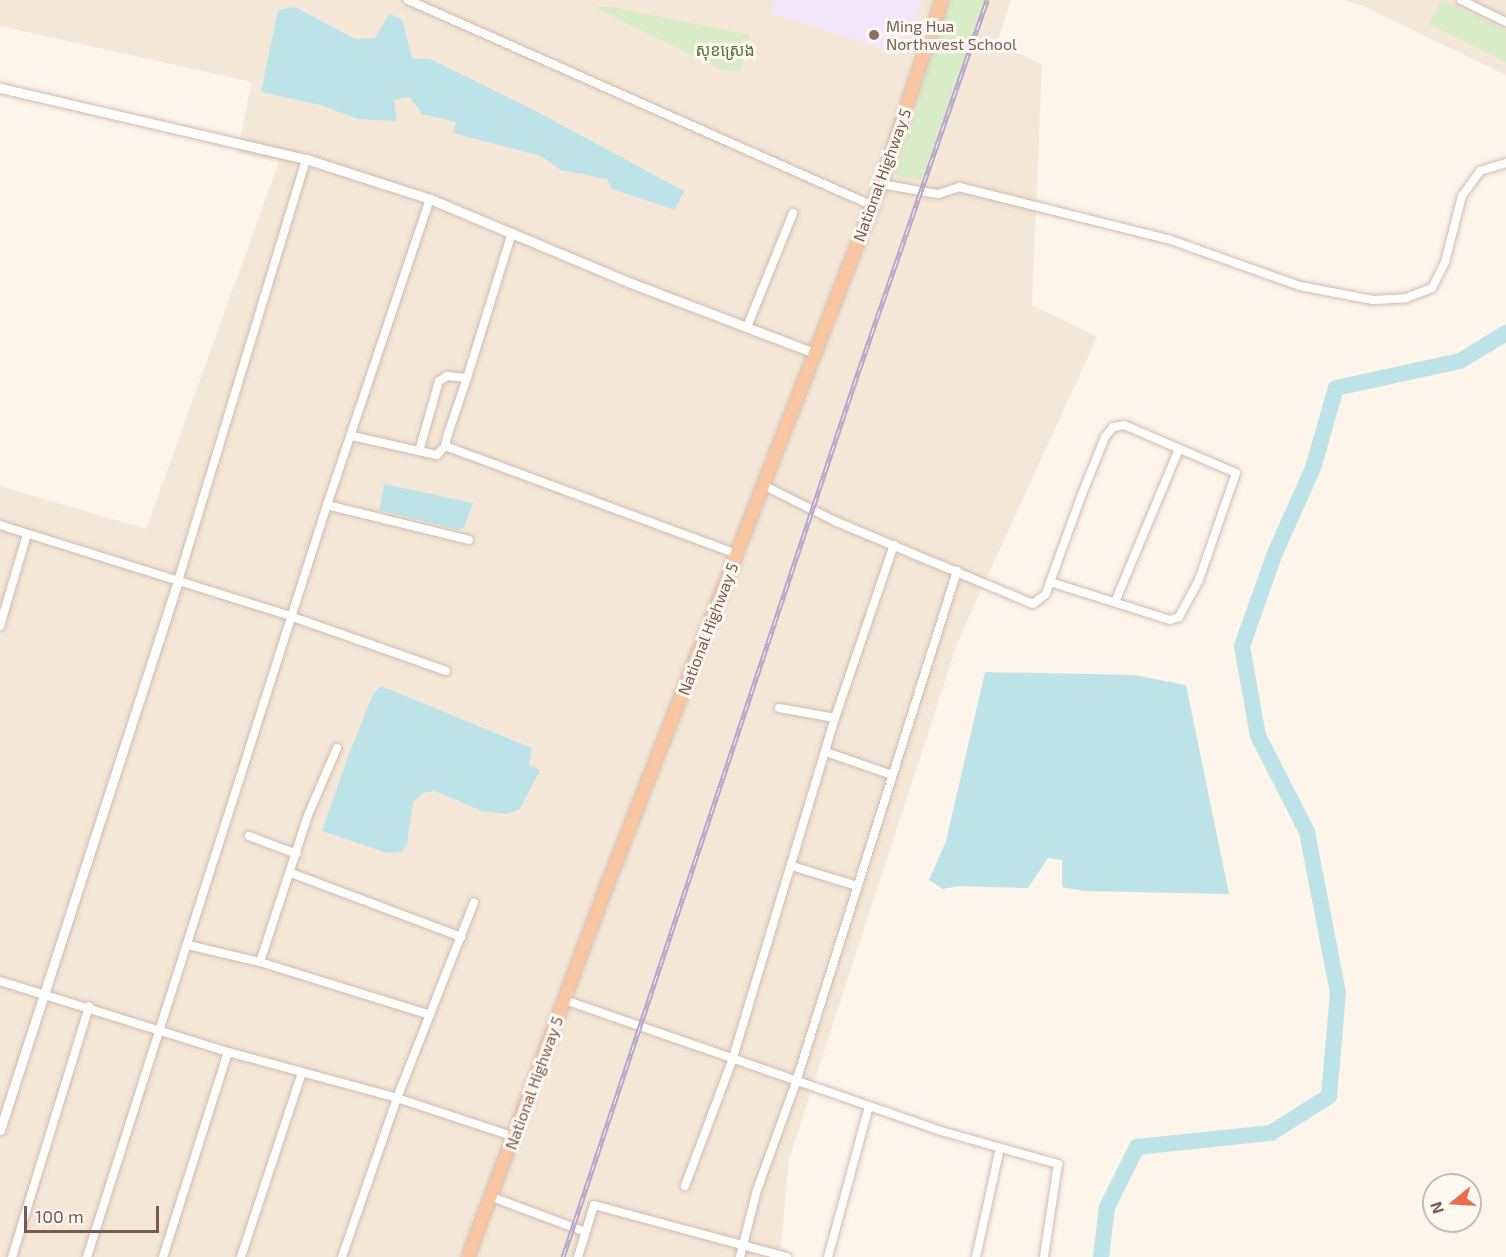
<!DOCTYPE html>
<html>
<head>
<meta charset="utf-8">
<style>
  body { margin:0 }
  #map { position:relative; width:1506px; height:1257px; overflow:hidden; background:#fdf5ea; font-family:"Exo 2","Noto Sans Khmer",sans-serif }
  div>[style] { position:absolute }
  .residential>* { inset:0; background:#f5e7d8 }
  .education>* { inset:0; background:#f2e6fa }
  .green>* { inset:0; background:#d7ecc7 }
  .water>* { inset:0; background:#bde3e8 }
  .river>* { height:16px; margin:-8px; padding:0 8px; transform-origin:8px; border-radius:8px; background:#bde3e8 }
  .roads { filter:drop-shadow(0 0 2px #d0bcae) drop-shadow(0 0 2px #d0bcae) }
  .minor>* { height:8px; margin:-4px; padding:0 4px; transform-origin:4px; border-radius:4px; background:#fff }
  .tertiary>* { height:9px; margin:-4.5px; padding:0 4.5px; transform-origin:4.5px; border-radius:4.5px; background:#fff }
  .trunk>* { height:12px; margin:-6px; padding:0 6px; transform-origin:6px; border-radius:6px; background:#fac6a2 }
  .rail>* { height:5px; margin-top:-2.5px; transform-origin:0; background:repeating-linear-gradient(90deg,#fff9f1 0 9px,#b8a7c8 0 18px); box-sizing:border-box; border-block:2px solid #b8a7c8 }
  .dots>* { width:16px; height:16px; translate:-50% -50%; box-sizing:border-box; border:3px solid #fff9f1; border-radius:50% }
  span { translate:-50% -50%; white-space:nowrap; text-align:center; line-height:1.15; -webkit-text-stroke:6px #fff9f1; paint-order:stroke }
  .education-label { font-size:16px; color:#785e54 }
  .left { translate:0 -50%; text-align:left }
  .park-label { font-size:16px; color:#537941 }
  .street-label { font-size:16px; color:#795a4c }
  .north { position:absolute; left:1422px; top:1173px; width:60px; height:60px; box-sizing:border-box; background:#fff9f1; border:2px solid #c9b9af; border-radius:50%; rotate:252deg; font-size:16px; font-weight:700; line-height:24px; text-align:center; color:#795a4c }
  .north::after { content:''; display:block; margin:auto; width:21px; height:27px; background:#e86b4e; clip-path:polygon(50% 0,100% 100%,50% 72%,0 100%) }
  .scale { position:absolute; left:24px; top:1206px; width:135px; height:27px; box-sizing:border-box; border:3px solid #795a4c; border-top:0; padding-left:8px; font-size:18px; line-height:21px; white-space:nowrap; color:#795a4c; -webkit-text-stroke:4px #fff9f1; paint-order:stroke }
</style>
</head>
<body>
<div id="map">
  <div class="residential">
    <div style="clip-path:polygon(0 0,1011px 0,997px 44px,1042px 64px,1032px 305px,1097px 337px,958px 641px,789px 1159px,780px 1257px,0 1257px,0 486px,146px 529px,279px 162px,237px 153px,252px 82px,0 26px)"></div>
    <div style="clip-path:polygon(1343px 0,1506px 0,1506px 75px,1361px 5px)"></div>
  </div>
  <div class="education">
    <div style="clip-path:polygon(774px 0,922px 0,904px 56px,770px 13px)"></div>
  </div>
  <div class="green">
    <div style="clip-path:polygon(950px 0,986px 0,921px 180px,895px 175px)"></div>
    <div style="clip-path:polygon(1441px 0,1506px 30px,1506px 62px,1429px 24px)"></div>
    <div style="clip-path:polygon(593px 7px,612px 7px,750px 35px,740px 72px,723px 70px)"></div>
  </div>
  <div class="water">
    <div style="clip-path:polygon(295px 7px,355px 39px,375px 38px,389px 14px,402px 19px,412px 58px,430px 59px,530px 108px,684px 191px,675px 210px,612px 189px,607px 179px,561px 170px,541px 156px,453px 133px,456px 122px,422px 114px,410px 97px,394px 100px,397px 121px,358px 119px,320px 105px,261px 92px,278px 10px)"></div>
    <div style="clip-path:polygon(384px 484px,473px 503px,464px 527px,459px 530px,379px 510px)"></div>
    <div style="clip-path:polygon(985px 672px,1134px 675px,1186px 685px,1229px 894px,1084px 891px,1062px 887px,1062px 860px,1048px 858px,1028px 888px,958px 886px,943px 889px,929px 880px,946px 841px)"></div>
    <div style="clip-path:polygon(381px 686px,532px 748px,529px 765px,540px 770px,520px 809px,507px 814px,482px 811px,435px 791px,423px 793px,413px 802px,407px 844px,402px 852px,387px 853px,322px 831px,347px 759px,373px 694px)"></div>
  </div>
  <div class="river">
    <div style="left:1101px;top:1257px;width:50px;rotate:-83.2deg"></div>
    <div style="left:1107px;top:1207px;width:67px;rotate:-63.4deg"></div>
    <div style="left:1137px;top:1147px;width:135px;rotate:-6deg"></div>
    <div style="left:1271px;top:1133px;width:69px;rotate:-32.5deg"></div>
    <div style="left:1329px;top:1096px;width:103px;rotate:-85deg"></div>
    <div style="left:1338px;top:993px;width:164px;rotate:-100.9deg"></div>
    <div style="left:1307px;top:832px;width:108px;rotate:-117deg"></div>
    <div style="left:1258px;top:736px;width:91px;rotate:-100.1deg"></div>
    <div style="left:1242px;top:646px;width:99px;rotate:-70.5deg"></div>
    <div style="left:1275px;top:553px;width:93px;rotate:-65.9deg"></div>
    <div style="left:1313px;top:468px;width:83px;rotate:-74deg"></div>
    <div style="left:1336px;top:388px;width:127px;rotate:-12.3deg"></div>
    <div style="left:1460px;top:361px;width:54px;rotate:-31.3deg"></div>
  </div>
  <div class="roads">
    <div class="minor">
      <div style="left:408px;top:0;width:506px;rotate:23.88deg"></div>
      <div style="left:1461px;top:0;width:50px;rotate:26.1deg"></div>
      <div style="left:881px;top:184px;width:58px;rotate:10deg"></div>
      <div style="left:938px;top:194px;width:22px;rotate:-18deg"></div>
      <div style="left:959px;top:187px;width:215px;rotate:14deg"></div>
      <div style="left:1168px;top:239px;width:140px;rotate:19.6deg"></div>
      <div style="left:1300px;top:286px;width:74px;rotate:10.9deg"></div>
      <div style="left:1373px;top:300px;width:33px;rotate:-3deg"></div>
      <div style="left:1406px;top:298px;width:28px;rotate:-21deg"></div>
      <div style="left:1432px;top:288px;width:29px;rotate:-63deg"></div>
      <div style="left:1445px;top:262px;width:68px;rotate:-75.6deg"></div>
      <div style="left:1462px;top:196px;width:31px;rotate:-54deg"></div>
      <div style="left:1480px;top:171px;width:27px;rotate:-17deg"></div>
      <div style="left:747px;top:327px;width:123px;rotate:-68deg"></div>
      <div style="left:467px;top:378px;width:20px;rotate:-174deg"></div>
      <div style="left:447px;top:376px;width:9px;rotate:148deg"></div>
      <div style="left:439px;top:381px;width:73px;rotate:105.9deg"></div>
      <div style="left:419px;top:451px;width:18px;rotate:13deg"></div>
      <div style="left:437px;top:455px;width:12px;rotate:-48deg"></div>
      <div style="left:445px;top:446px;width:12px;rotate:-76deg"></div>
      <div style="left:448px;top:434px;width:59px;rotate:-71.3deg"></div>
      <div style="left:467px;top:378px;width:152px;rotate:-72.8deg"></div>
      <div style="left:352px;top:436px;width:69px;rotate:12.6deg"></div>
      <div style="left:445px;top:446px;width:311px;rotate:20.3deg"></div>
      <div style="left:763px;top:485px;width:83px;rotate:26.6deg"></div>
      <div style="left:837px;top:522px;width:212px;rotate:22.7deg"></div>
      <div style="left:1033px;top:604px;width:16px;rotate:-38deg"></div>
      <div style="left:1046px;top:594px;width:13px;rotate:-72deg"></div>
      <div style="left:1050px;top:582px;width:94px;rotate:-70deg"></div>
      <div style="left:1082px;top:494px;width:61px;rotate:-68deg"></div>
      <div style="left:1105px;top:437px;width:13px;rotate:-51deg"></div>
      <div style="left:1113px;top:427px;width:11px;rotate:-10deg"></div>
      <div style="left:1124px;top:425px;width:122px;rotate:23.2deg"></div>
      <div style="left:1236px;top:473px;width:113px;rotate:109.1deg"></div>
      <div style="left:1199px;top:580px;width:42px;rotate:118.4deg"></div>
      <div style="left:1179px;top:617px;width:9px;rotate:162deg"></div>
      <div style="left:1170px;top:620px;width:126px;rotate:-162.4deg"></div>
      <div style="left:327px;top:505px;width:146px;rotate:13.8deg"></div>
      <div style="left:0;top:525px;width:307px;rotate:17.4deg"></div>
      <div style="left:293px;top:617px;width:162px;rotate:19.4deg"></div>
      <div style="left:178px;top:581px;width:441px;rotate:-73.1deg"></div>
      <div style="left:1115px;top:602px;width:166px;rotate:-67.3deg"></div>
      <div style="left:0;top:626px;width:96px;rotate:-73.6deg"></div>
      <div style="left:779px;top:708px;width:57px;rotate:10.1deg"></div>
      <div style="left:826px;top:752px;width:70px;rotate:19.2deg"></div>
      <div style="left:249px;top:836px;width:51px;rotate:20.6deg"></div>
      <div style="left:792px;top:866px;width:68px;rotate:17.1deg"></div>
      <div style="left:291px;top:873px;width:182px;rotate:20.6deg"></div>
      <div style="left:188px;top:945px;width:74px;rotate:13.3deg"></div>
      <div style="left:260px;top:962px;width:178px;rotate:17.3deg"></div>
      <div style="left:260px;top:962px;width:155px;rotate:-71.9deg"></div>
      <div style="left:308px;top:815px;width:73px;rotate:-66.6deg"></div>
      <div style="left:0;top:981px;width:239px;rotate:17.3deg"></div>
      <div style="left:228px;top:1052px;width:175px;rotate:15.2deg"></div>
      <div style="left:397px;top:1098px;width:124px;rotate:18.3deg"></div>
      <div style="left:565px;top:1000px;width:398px;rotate:19.2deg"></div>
      <div style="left:941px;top:1131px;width:122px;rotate:15.8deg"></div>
      <div style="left:1058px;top:1164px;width:94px;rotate:98.6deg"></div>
      <div style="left:685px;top:1186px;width:134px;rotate:-69.4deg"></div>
      <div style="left:732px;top:1061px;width:358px;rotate:-73.3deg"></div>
      <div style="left:835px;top:718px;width:183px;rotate:-71.2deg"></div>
      <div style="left:492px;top:1197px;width:97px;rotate:20.5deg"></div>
      <div style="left:12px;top:1257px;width:262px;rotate:-72.9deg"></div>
      <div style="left:87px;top:1257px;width:789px;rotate:-72.3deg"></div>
      <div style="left:327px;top:505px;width:323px;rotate:-71.4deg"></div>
      <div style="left:163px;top:1257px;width:215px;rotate:-72.4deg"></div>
      <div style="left:241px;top:1257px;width:194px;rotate:-71.7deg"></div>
      <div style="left:342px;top:1257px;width:168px;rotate:-70.9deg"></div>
      <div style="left:397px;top:1098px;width:210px;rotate:-68.5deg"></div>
      <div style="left:578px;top:1257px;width:54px;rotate:-72.9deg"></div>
      <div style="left:594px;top:1205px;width:200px;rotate:15.1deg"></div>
      <div style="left:740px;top:1257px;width:69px;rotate:-75.8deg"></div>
      <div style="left:757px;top:1190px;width:115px;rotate:-70.1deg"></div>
      <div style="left:796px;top:1082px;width:536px;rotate:-72.51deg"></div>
      <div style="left:828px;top:1257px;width:156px;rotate:-74.8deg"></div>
      <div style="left:976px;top:1257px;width:112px;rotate:-77.6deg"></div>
    </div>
    <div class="tertiary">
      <div style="left:0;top:88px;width:314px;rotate:13.1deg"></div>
      <div style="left:306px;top:159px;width:130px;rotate:17.9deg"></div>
      <div style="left:430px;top:199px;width:218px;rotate:22.7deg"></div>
      <div style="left:631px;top:283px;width:196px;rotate:20.9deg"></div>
      <div style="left:0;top:1130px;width:577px;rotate:-72.04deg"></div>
    </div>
    <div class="trunk">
      <div style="left:468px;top:1257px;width:399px;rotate:-69.5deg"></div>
      <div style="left:608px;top:883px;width:750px;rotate:-68.67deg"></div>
      <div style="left:881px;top:184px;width:194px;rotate:-71.7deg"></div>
    </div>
  </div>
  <div class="rail">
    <div style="left:563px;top:1257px;width:935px;rotate:-71.55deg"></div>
    <div style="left:859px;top:370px;width:392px;rotate:-70.9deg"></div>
  </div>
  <div class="dots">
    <div style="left:874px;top:35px;background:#8d6e63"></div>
  </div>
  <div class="education-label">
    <span class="left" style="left:886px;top:35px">Ming Hua<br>Northwest School</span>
  </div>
  <div class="park-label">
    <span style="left:725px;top:50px">សុខស្រេង</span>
  </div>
  <div class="street-label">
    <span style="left:882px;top:175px;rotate:-70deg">National Highway 5</span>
    <span style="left:708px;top:629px;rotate:-69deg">National Highway 5</span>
    <span style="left:534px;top:1083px;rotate:-70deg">National Highway 5</span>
  </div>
  <div class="north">N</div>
  <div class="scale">100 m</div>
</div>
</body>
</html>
